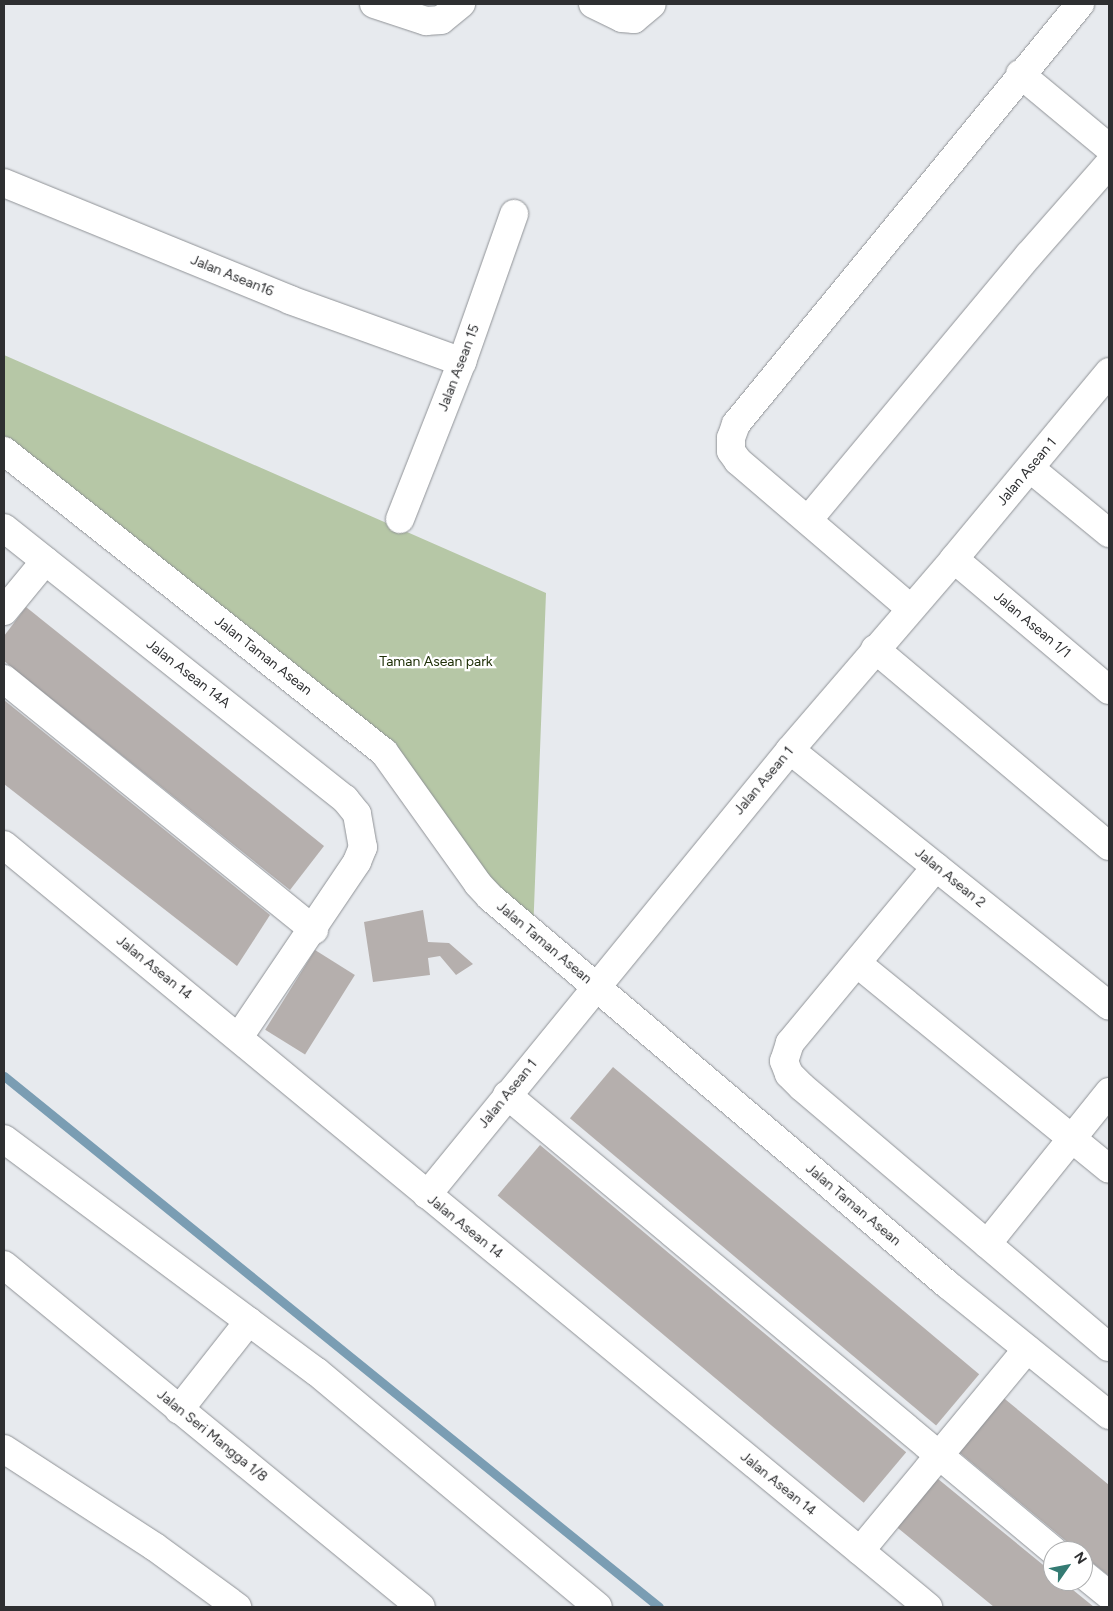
<!DOCTYPE html>
<html>
<head>
<meta charset="utf-8">
<style>
  body { margin:0 }
  #map { position:relative; width:1113px; height:1611px; overflow:hidden; background:#e7eaee; font-family:Figtree,sans-serif }
  div>[style] { position:absolute }
  .green>* { inset:0; background:#b6c7a6 }
  .stream>* { height:9px; margin:-4.5px; padding:0 4.5px; transform-origin:4.5px; border-radius:4.5px; background:#7a9db3 }
  .building>* { inset:0; background:#b5afad; transform-origin:0 0 }
  .roads { filter:drop-shadow(0 0 1px #8f9296) drop-shadow(0 0 1px #8f9296) }
  .minor>* { height:28px; margin:-14px; padding:0 14px; transform-origin:14px; border-radius:14px; background:#fff }
  span { translate:-50% -50%; white-space:nowrap; text-align:center; line-height:1.15; -webkit-text-stroke:4.5px #fff; paint-order:stroke }
  .street-label { font-size:14px; color:#2e2f31 }
  .park-label { font-size:14px; color:#203109 }
  .frame { position:absolute; inset:0; border:5px solid #2e2f31; pointer-events:none }
  .north { position:absolute; left:1043px; top:1541px; width:50px; height:50px; box-sizing:border-box; background:#fff; border:1px solid #abacad; border-radius:50%; rotate:57deg; font-size:14px; font-weight:700; line-height:20px; text-align:center; color:#2e2f31 }
  .north::after { content:''; display:block; margin:auto; width:18px; height:22px; background:#347b73; clip-path:polygon(50% 0,100% 100%,50% 72%,0 100%) }
</style>
</head>
<body>
<div id="map">
  <div class="green">
    <div style="clip-path:polygon(4px 355px,546px 593px,533px 934px,394px 765px,4px 451px)"></div>
  </div>
  <div class="stream">
    <div style="left:4px;top:1076px;width:843px;rotate:39.03deg"></div>
  </div>
  <div class="building">
    <div style="clip-path:polygon(26px 607px,324px 846px,290px 890px,4px 661px,4px 636px)"></div>
    <div style="clip-path:polygon(4px 700px,270px 915px,237px 966px,4px 784px)"></div>
    <div style="clip-path:polygon(423px 910px,428px 942px,449px 943px,473px 964px,456px 975px,440px 956px,428px 958px,430px 975px,373px 982px,364px 922px)"></div>
    <div style="left:315px;top:950px;width:47px;height:94px;rotate:32deg"></div>
    <div style="left:613px;top:1067px;width:478px;height:67px;rotate:40deg"></div>
    <div style="left:540px;top:1145px;width:478px;height:66px;rotate:40deg"></div>
    <div style="clip-path:polygon(1000px 1395px,1109px 1485px,1109px 1576px,1083px 1555px,1083px 1551px,1078px 1551px,954px 1448px)"></div>
    <div style="clip-path:polygon(932px 1474px,1053px 1573px,1053px 1581px,1062px 1581px,1094px 1607px,994px 1607px,893px 1524px)"></div>
  </div>
  <div class="roads">
    <div class="minor">
      <div style="left:374px;top:4px;width:55px;rotate:18.1deg"></div>
      <div style="left:426px;top:21px;width:15px;rotate:-4deg"></div>
      <div style="left:441px;top:20px;width:26px;rotate:-39deg"></div>
      <div style="left:593px;top:4px;width:32px;rotate:26deg"></div>
      <div style="left:622px;top:18px;width:12px;rotate:5deg"></div>
      <div style="left:634px;top:19px;width:23px;rotate:-40deg"></div>
      <div style="left:1020px;top:74px;width:116px;rotate:39.7deg"></div>
      <div style="left:4px;top:183px;width:309px;rotate:22.2deg"></div>
      <div style="left:290px;top:300px;width:183px;rotate:19.8deg"></div>
      <div style="left:4px;top:451px;width:485px;rotate:38.4deg"></div>
      <div style="left:384px;top:752px;width:162px;rotate:54.5deg"></div>
      <div style="left:478px;top:884px;width:18px;rotate:47deg"></div>
      <div style="left:490px;top:897px;width:600px;rotate:40.27deg"></div>
      <div style="left:948px;top:1285px;width:207px;rotate:38.9deg"></div>
      <div style="left:1031px;top:469px;width:101px;rotate:39.4deg"></div>
      <div style="left:400px;top:519px;width:169px;rotate:-68.5deg"></div>
      <div style="left:462px;top:362px;width:157px;rotate:-70.6deg"></div>
      <div style="left:808px;top:520px;width:345px;rotate:-50.2deg"></div>
      <div style="left:1029px;top:255px;width:121px;rotate:-48.7deg"></div>
      <div style="left:4px;top:528px;width:436px;rotate:38.5deg"></div>
      <div style="left:345px;top:799px;width:19px;rotate:51deg"></div>
      <div style="left:357px;top:814px;width:34px;rotate:80deg"></div>
      <div style="left:363px;top:847px;width:16px;rotate:112deg"></div>
      <div style="left:357px;top:862px;width:211px;rotate:124deg"></div>
      <div style="left:954px;top:559px;width:203px;rotate:40.2deg"></div>
      <div style="left:910px;top:608px;width:226px;rotate:-139.5deg"></div>
      <div style="left:738px;top:461px;width:12px;rotate:-125deg"></div>
      <div style="left:731px;top:451px;width:13px;rotate:-90deg"></div>
      <div style="left:731px;top:438px;width:15px;rotate:-70deg"></div>
      <div style="left:736px;top:424px;width:543px;rotate:-50.68deg"></div>
      <div style="left:4px;top:611px;width:65px;rotate:-50.6deg"></div>
      <div style="left:875px;top:649px;width:306px;rotate:40.1deg"></div>
      <div style="left:4px;top:679px;width:399px;rotate:39deg"></div>
      <div style="left:790px;top:750px;width:409px;rotate:38.7deg"></div>
      <div style="left:4px;top:845px;width:1198px;rotate:39.51deg"></div>
      <div style="left:936px;top:867px;width:229px;rotate:129.7deg"></div>
      <div style="left:790px;top:1043px;width:19px;rotate:108deg"></div>
      <div style="left:784px;top:1061px;width:14px;rotate:69deg"></div>
      <div style="left:789px;top:1074px;width:18px;rotate:45deg"></div>
      <div style="left:802px;top:1087px;width:402px;rotate:40.3deg"></div>
      <div style="left:858px;top:964px;width:324px;rotate:39.2deg"></div>
      <div style="left:507px;top:1095px;width:712px;rotate:39.82deg"></div>
      <div style="left:4px;top:1139px;width:390px;rotate:36.7deg"></div>
      <div style="left:317px;top:1372px;width:366px;rotate:39.9deg"></div>
      <div style="left:427px;top:1195px;width:574px;rotate:-50.79deg"></div>
      <div style="left:790px;top:750px;width:252px;rotate:-49.3deg"></div>
      <div style="left:954px;top:559px;width:243px;rotate:-50.3deg"></div>
      <div style="left:987px;top:1244px;width:195px;rotate:-51.2deg"></div>
      <div style="left:4px;top:1265px;width:539px;rotate:39.36deg"></div>
      <div style="left:179px;top:1410px;width:113px;rotate:-51.8deg"></div>
      <div style="left:4px;top:1449px;width:180px;rotate:33deg"></div>
      <div style="left:155px;top:1547px;width:102px;rotate:36.2deg"></div>
      <div style="left:860px;top:1551px;width:262px;rotate:-50.4deg"></div>
      <div style="left:1083px;top:1574px;width:33px;rotate:39deg"></div>
    </div>
  </div>
  <div class="street-label">
    <span style="left:232px;top:276px;rotate:22deg">Jalan Asean16</span>
    <span style="left:459px;top:368px;rotate:-69deg">Jalan Asean 15</span>
    <span style="left:1027px;top:472px;rotate:-50deg">Jalan Asean 1</span>
    <span style="left:1032px;top:625px;rotate:40deg">Jalan Asean 1/1</span>
    <span style="left:263px;top:656px;rotate:38deg">Jalan Taman Asean</span>
    <span style="left:188px;top:674px;rotate:38deg">Jalan Asean 14A</span>
    <span style="left:764px;top:781px;rotate:-50deg">Jalan Asean 1</span>
    <span style="left:950px;top:878px;rotate:39deg">Jalan Asean 2</span>
    <span style="left:544px;top:943px;rotate:40deg">Jalan Taman Asean</span>
    <span style="left:154px;top:968px;rotate:39deg">Jalan Asean 14</span>
    <span style="left:508px;top:1094px;rotate:-51deg">Jalan Asean 1</span>
    <span style="left:853px;top:1205px;rotate:40deg">Jalan Taman Asean</span>
    <span style="left:465px;top:1227px;rotate:39deg">Jalan Asean 14</span>
    <span style="left:212px;top:1436px;rotate:39deg">Jalan Seri Mangga 1/8</span>
    <span style="left:778px;top:1484px;rotate:39deg">Jalan Asean 14</span>
  </div>
  <div class="park-label">
    <span style="left:436px;top:662px">Taman Asean park</span>
  </div>
  <div class="frame"></div>
  <div class="north">N</div>
</div>
</body>
</html>
